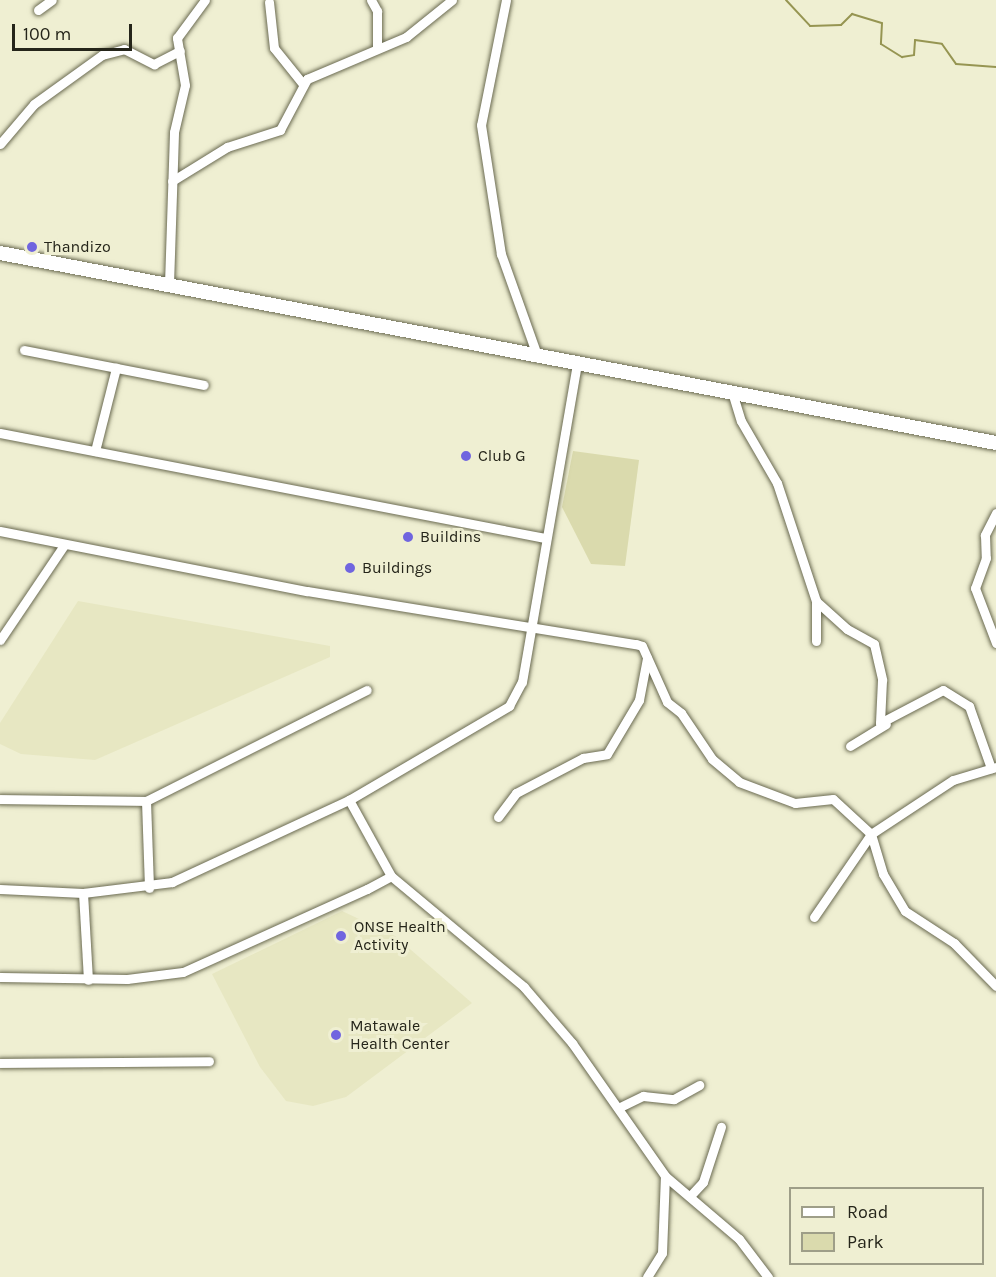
<!DOCTYPE html>
<html>
<head>
<meta charset="utf-8">
<style>
  body { margin:0 }
  #map { position:relative; width:996px; height:1277px; overflow:hidden; background:#efefd2; font-family:Karla,sans-serif }
  div>[style] { position:absolute }
  .built>* { inset:0; background:#e7e7c2 }
  .green>* { inset:0; background:#dadaad }
  .stream>* { height:2px; margin:-1px; padding:0 1px; transform-origin:1px; border-radius:1px; background:#969552 }
  .roads { filter:drop-shadow(0 0 2px #6a6a51) drop-shadow(0 0 2px #6a6a51) }
  .minor>* { height:9px; margin:-4.5px; padding:0 4.5px; transform-origin:4.5px; border-radius:4.5px; background:#fff }
  .secondary>* { height:14px; margin:-7px; padding:0 7px; transform-origin:7px; border-radius:7px; background:#fff }
  .dots>* { width:16px; height:16px; translate:-50% -50%; box-sizing:border-box; border:3px solid #efefd2; border-radius:50% }
  span { translate:-50% -50%; white-space:nowrap; text-align:center; line-height:1.15; -webkit-text-stroke:6px #efefd2; paint-order:stroke }
  .poi-label { font-size:16px; color:#25251a }
  .left { translate:0 -50%; text-align:left }
  .legend { position:absolute; left:789px; top:1187px; width:195px; height:78px; box-sizing:border-box; background:#efefd2; border:2px solid #9e9e88; margin:0; padding:8px 10px; list-style:none; font-size:18px; color:#25251a }
  .legend li { display:flex; align-items:center; gap:12px; height:30px }
  .legend b { width:30px; border:2px solid #9e9e88 }
  .scale { position:absolute; left:12px; top:24px; width:120px; height:27px; box-sizing:border-box; border:3px solid #25251a; border-top:0; padding-left:8px; font-size:18px; line-height:21px; white-space:nowrap; color:#25251a; -webkit-text-stroke:4px #efefd2; paint-order:stroke }
</style>
</head>
<body>
<div id="map">
  <div class="built">
    <div style="clip-path:polygon(78px 601px,330px 646px,330px 657px,95px 760px,21px 754px,0 744px,0 723px)"></div>
    <div style="clip-path:polygon(342px 911px,395px 936px,472px 1003px,346px 1097px,313px 1106px,286px 1101px,260px 1067px,212px 974px)"></div>
  </div>
  <div class="green">
    <div style="clip-path:polygon(573px 451px,639px 460px,625px 566px,591px 564px,562px 507px)"></div>
  </div>
  <div class="stream">
    <div style="left:786px;top:0;width:35px;rotate:47deg"></div>
    <div style="left:810px;top:26px;width:31px;rotate:-2deg"></div>
    <div style="left:841px;top:25px;width:16px;rotate:-45deg"></div>
    <div style="left:852px;top:14px;width:31px;rotate:17deg"></div>
    <div style="left:882px;top:23px;width:21px;rotate:93deg"></div>
    <div style="left:881px;top:44px;width:25px;rotate:32deg"></div>
    <div style="left:902px;top:57px;width:12px;rotate:-9deg"></div>
    <div style="left:914px;top:55px;width:15px;rotate:-86deg"></div>
    <div style="left:915px;top:40px;width:27px;rotate:8deg"></div>
    <div style="left:942px;top:44px;width:24px;rotate:55deg"></div>
    <div style="left:956px;top:64px;width:40px;rotate:4.3deg"></div>
  </div>
  <div class="roads">
    <div class="minor">
      <div style="left:371px;top:0;width:13px;rotate:61deg"></div>
      <div style="left:377px;top:11px;width:36px;rotate:90deg"></div>
      <div style="left:506px;top:0;width:127px;rotate:101.3deg"></div>
      <div style="left:481px;top:125px;width:131px;rotate:81.2deg"></div>
      <div style="left:501px;top:254px;width:110px;rotate:70.4deg"></div>
      <div style="left:269px;top:2px;width:46px;rotate:83.8deg"></div>
      <div style="left:274px;top:48px;width:46px;rotate:51.1deg"></div>
      <div style="left:38px;top:10px;width:17px;rotate:-36deg"></div>
      <div style="left:0;top:144px;width:52px;rotate:-49.6deg"></div>
      <div style="left:34px;top:104px;width:84px;rotate:-35.8deg"></div>
      <div style="left:102px;top:55px;width:23px;rotate:-15deg"></div>
      <div style="left:124px;top:49px;width:34px;rotate:27deg"></div>
      <div style="left:154px;top:64px;width:29px;rotate:-27deg"></div>
      <div style="left:172px;top:181px;width:65px;rotate:-31.7deg"></div>
      <div style="left:227px;top:147px;width:56px;rotate:-17.8deg"></div>
      <div style="left:280px;top:130px;width:58px;rotate:-62.1deg"></div>
      <div style="left:307px;top:79px;width:108px;rotate:-23deg"></div>
      <div style="left:406px;top:37px;width:59px;rotate:-38.8deg"></div>
      <div style="left:169px;top:284px;width:152px;rotate:-88.1deg"></div>
      <div style="left:174px;top:132px;width:48px;rotate:-76.8deg"></div>
      <div style="left:185px;top:85px;width:48px;rotate:-99.7deg"></div>
      <div style="left:177px;top:38px;width:47px;rotate:-53.6deg"></div>
      <div style="left:24px;top:350px;width:183px;rotate:11deg"></div>
      <div style="left:732px;top:392px;width:30px;rotate:73deg"></div>
      <div style="left:741px;top:421px;width:72px;rotate:59.9deg"></div>
      <div style="left:777px;top:483px;width:124px;rotate:71.7deg"></div>
      <div style="left:816px;top:601px;width:40px;rotate:90deg"></div>
      <div style="left:0;top:433px;width:555px;rotate:10.91deg"></div>
      <div style="left:95px;top:451px;width:86px;rotate:-75.8deg"></div>
      <div style="left:996px;top:513px;width:25px;rotate:117deg"></div>
      <div style="left:985px;top:535px;width:23px;rotate:88deg"></div>
      <div style="left:986px;top:558px;width:32px;rotate:110deg"></div>
      <div style="left:975px;top:588px;width:59px;rotate:69.1deg"></div>
      <div style="left:0;top:531px;width:313px;rotate:11.1deg"></div>
      <div style="left:307px;top:591px;width:333px;rotate:9.2deg"></div>
      <div style="left:636px;top:644px;width:6px;rotate:18deg"></div>
      <div style="left:642px;top:646px;width:61px;rotate:65.9deg"></div>
      <div style="left:667px;top:702px;width:18px;rotate:38deg"></div>
      <div style="left:681px;top:713px;width:55px;rotate:56deg"></div>
      <div style="left:712px;top:759px;width:35px;rotate:40deg"></div>
      <div style="left:739px;top:782px;width:60px;rotate:20.6deg"></div>
      <div style="left:795px;top:803px;width:38px;rotate:-6deg"></div>
      <div style="left:833px;top:799px;width:52px;rotate:42.6deg"></div>
      <div style="left:871px;top:834px;width:98px;rotate:-33.4deg"></div>
      <div style="left:953px;top:780px;width:45px;rotate:-16.8deg"></div>
      <div style="left:816px;top:601px;width:42px;rotate:42.1deg"></div>
      <div style="left:847px;top:629px;width:31px;rotate:29deg"></div>
      <div style="left:874px;top:644px;width:37px;rotate:77deg"></div>
      <div style="left:882px;top:680px;width:43px;rotate:92.7deg"></div>
      <div style="left:880px;top:723px;width:71px;rotate:-27.6deg"></div>
      <div style="left:943px;top:690px;width:31px;rotate:32deg"></div>
      <div style="left:969px;top:706px;width:66px;rotate:70.5deg"></div>
      <div style="left:0;top:640px;width:115px;rotate:-56deg"></div>
      <div style="left:850px;top:746px;width:42px;rotate:-31.4deg"></div>
      <div style="left:0;top:799px;width:146px;rotate:0.8deg"></div>
      <div style="left:146px;top:801px;width:247px;rotate:-26.7deg"></div>
      <div style="left:146px;top:801px;width:87px;rotate:88deg"></div>
      <div style="left:498px;top:817px;width:30px;rotate:-53deg"></div>
      <div style="left:516px;top:793px;width:76px;rotate:-27.6deg"></div>
      <div style="left:583px;top:758px;width:24px;rotate:-9deg"></div>
      <div style="left:607px;top:754px;width:63px;rotate:-59.3deg"></div>
      <div style="left:639px;top:700px;width:43px;rotate:-79.2deg"></div>
      <div style="left:871px;top:834px;width:42px;rotate:73.3deg"></div>
      <div style="left:883px;top:874px;width:43px;rotate:59.3deg"></div>
      <div style="left:905px;top:911px;width:59px;rotate:33.1deg"></div>
      <div style="left:954px;top:943px;width:60px;rotate:45.7deg"></div>
      <div style="left:391px;top:876px;width:173px;rotate:39.8deg"></div>
      <div style="left:524px;top:987px;width:74px;rotate:49.4deg"></div>
      <div style="left:572px;top:1043px;width:162px;rotate:55deg"></div>
      <div style="left:665px;top:1176px;width:97px;rotate:40.4deg"></div>
      <div style="left:739px;top:1239px;width:48px;rotate:52.7deg"></div>
      <div style="left:0;top:889px;width:83px;rotate:2.8deg"></div>
      <div style="left:83px;top:893px;width:90px;rotate:-7deg"></div>
      <div style="left:172px;top:882px;width:195px;rotate:-24.9deg"></div>
      <div style="left:349px;top:800px;width:186px;rotate:-30.4deg"></div>
      <div style="left:509px;top:706px;width:27px;rotate:-62deg"></div>
      <div style="left:522px;top:682px;width:322px;rotate:-80.2deg"></div>
      <div style="left:83px;top:893px;width:87px;rotate:86.7deg"></div>
      <div style="left:814px;top:917px;width:101px;rotate:-55.5deg"></div>
      <div style="left:0;top:977px;width:127px;rotate:0.9deg"></div>
      <div style="left:127px;top:979px;width:56px;rotate:-7.1deg"></div>
      <div style="left:183px;top:972px;width:202px;rotate:-24.3deg"></div>
      <div style="left:367px;top:889px;width:27px;rotate:-28deg"></div>
      <div style="left:391px;top:876px;width:87px;rotate:-118.9deg"></div>
      <div style="left:0;top:1063px;width:209px;rotate:-0.5deg"></div>
      <div style="left:618px;top:1108px;width:28px;rotate:-26deg"></div>
      <div style="left:643px;top:1096px;width:31px;rotate:6deg"></div>
      <div style="left:674px;top:1099px;width:29px;rotate:-29deg"></div>
      <div style="left:690px;top:1196px;width:19px;rotate:-47deg"></div>
      <div style="left:703px;top:1182px;width:58px;rotate:-71.9deg"></div>
      <div style="left:647px;top:1277px;width:28px;rotate:-58deg"></div>
      <div style="left:662px;top:1253px;width:77px;rotate:-87.8deg"></div>
    </div>
    <div class="secondary">
      <div style="left:0;top:253px;width:1014px;rotate:10.8deg"></div>
    </div>
  </div>
  <div class="dots">
    <div style="left:32px;top:247px;background:#7065df"></div>
    <div style="left:466px;top:456px;background:#7065df"></div>
    <div style="left:408px;top:537px;background:#7065df"></div>
    <div style="left:350px;top:568px;background:#7065df"></div>
    <div style="left:341px;top:936px;background:#7065df"></div>
    <div style="left:336px;top:1035px;background:#7065df"></div>
  </div>
  <div class="poi-label">
    <span class="left" style="left:44px;top:247px">Thandizo</span>
    <span class="left" style="left:478px;top:456px">Club G</span>
    <span class="left" style="left:420px;top:537px">Buildins</span>
    <span class="left" style="left:362px;top:568px">Buildings</span>
    <span class="left" style="left:354px;top:936px">ONSE Health<br>Activity</span>
    <span class="left" style="left:350px;top:1035px">Matawale<br>Health Center</span>
  </div>
  <ul class="legend">
  <li><b style="height:8px;background:#fff"></b>Road</li>
  <li><b style="height:16px;background:#dadaad"></b>Park</li>
  </ul>
  <div class="scale">100 m</div>
</div>
</body>
</html>
